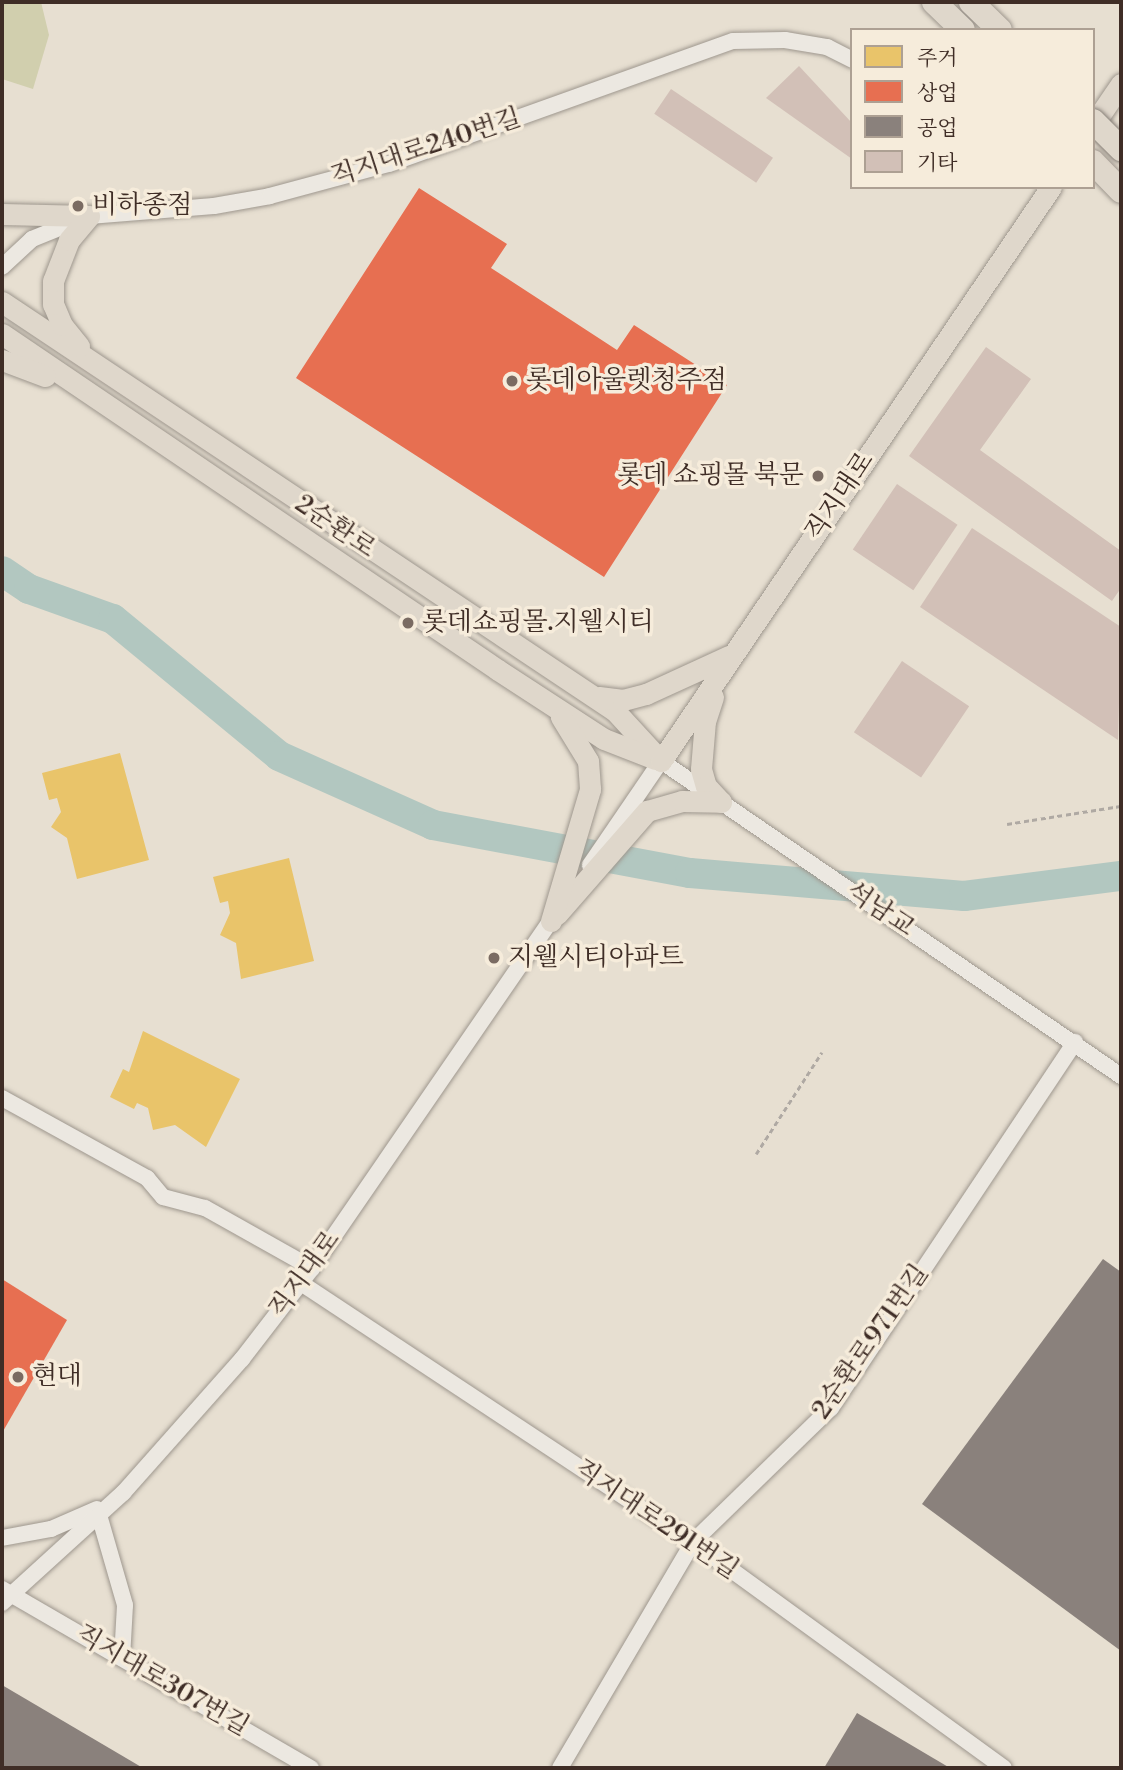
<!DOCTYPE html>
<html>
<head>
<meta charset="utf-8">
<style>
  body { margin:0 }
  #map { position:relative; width:1123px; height:1770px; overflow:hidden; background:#e7dfd1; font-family:"Libre Bodoni","Noto Serif KR",serif }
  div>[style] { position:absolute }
  .green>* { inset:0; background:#d1cfae }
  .homes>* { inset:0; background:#e9c46a }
  .shops>* { inset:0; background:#e76f51 }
  .industry>* { inset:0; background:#8a817c }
  .river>* { height:30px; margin:-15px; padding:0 15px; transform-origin:15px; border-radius:15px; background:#b2c7c0 }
  .building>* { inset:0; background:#d2c0b7; transform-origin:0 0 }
  .path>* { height:2.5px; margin-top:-1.25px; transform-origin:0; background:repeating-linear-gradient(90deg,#afa9a3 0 5px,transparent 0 8.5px) }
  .roads { filter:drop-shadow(0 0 2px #9e978e) drop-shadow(0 0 2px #9e978e) }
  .minor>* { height:16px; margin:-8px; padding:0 8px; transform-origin:8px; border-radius:8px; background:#ece8e1 }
  .major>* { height:21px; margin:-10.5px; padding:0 10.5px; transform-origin:10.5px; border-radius:10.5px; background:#dfd7cb }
  .highway>* { height:24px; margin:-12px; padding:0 12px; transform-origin:12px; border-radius:12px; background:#dfd7cb }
  .bridges { filter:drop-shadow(0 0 2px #867f77) drop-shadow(0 0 2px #867f77) }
  .highway-bridge>* { height:24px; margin:-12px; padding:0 12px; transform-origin:12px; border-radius:12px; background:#dfd7cb }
  .dots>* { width:19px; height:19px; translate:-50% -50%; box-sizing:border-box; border:4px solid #f6ecdb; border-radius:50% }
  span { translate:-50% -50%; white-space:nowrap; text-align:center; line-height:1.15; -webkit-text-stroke:7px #f6ecdb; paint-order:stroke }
  .street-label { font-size:26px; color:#3f2d26 }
  .poi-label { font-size:26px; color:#3f2d26 }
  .left { translate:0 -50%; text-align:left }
  .right { translate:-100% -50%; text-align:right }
  .frame { position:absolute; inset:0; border:4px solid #3f2d26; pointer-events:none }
  .legend { position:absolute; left:850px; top:28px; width:245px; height:161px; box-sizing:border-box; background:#f6ecdb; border:2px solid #ada093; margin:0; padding:9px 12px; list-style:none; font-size:21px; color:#3f2d26 }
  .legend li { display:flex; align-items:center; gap:14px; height:35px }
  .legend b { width:35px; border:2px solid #ada093 }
</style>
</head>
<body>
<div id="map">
  <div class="green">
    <div style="clip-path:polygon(2px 2px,41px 2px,49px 35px,33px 89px,2px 79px)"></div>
  </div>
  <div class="homes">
    <div style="clip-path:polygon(120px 753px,149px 860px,77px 879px,67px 838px,51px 827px,61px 812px,57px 798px,49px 800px,42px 773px)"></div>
    <div style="clip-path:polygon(289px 858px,314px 961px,241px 979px,236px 943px,220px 935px,230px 913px,228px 901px,220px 903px,213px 877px)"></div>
    <div style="clip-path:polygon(143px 1031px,240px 1079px,206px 1147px,175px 1125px,153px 1130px,148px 1108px,137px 1103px,134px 1109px,110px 1097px,123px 1069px,129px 1072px)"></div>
  </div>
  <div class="shops">
    <div style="clip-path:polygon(419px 188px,507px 244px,491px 268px,617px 350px,634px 325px,727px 385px,604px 577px,296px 378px)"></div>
    <div style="clip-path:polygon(2px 1279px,67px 1320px,2px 1433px)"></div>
  </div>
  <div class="industry">
    <div style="clip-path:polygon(1103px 1259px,1121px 1272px,1121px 1651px,922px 1504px)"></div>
    <div style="clip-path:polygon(2px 1685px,143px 1768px,2px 1768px)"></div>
    <div style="clip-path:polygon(857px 1713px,950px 1768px,824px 1768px)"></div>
  </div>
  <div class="river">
    <div style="left:2px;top:571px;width:32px;rotate:34deg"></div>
    <div style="left:29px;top:589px;width:89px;rotate:19.7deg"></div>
    <div style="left:113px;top:619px;width:215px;rotate:39.5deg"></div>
    <div style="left:279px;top:756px;width:169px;rotate:24.1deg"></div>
    <div style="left:433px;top:825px;width:261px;rotate:10.6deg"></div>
    <div style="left:690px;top:873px;width:275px;rotate:4.8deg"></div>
    <div style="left:964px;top:896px;width:158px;rotate:-7.3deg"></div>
  </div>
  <div class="building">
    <div style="clip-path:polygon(799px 66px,852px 123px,852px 159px,766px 98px)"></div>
    <div style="left:671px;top:89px;width:123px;height:30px;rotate:34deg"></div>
    <div style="clip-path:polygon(986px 347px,1031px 379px,980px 450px,1121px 551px,1121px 588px,1112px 601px,909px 456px)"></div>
    <div style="left:897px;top:484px;width:73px;height:79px;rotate:34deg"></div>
    <div style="clip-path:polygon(972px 528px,1121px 627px,1118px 740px,920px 607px)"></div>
    <div style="left:902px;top:661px;width:81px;height:86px;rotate:34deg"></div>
  </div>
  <div class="path">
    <div style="left:1007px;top:824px;width:115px;rotate:-9deg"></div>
    <div style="left:756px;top:1154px;width:121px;rotate:-57.1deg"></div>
  </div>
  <div class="roads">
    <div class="minor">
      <div style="left:2px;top:267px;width:41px;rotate:-43deg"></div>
      <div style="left:32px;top:239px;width:61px;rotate:-22deg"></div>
      <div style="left:89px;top:216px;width:125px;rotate:-4.6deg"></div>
      <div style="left:214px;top:206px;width:57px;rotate:-10.1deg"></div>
      <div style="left:270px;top:196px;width:123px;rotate:-15.1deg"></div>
      <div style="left:389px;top:164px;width:365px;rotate:-19.7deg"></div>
      <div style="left:733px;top:41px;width:52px;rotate:-1.1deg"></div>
      <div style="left:785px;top:40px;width:43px;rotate:9.5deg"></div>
      <div style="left:827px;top:47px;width:28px;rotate:27deg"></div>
      <div style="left:590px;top:865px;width:126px;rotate:-55.7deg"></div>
      <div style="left:661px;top:761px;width:558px;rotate:34.4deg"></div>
      <div style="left:2px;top:1098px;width:166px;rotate:28.9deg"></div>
      <div style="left:147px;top:1178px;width:25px;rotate:50deg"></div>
      <div style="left:163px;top:1197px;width:43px;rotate:14.7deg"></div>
      <div style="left:205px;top:1208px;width:123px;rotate:29.3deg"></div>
      <div style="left:301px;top:1283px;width:470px;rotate:33.5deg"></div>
      <div style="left:693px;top:1542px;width:384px;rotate:36deg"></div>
      <div style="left:99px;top:1515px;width:94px;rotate:73.9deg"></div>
      <div style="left:125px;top:1605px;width:53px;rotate:93.2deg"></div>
      <div style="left:2px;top:1538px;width:50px;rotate:-10.4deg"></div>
      <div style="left:51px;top:1529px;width:50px;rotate:-23.5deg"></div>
      <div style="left:2px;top:1589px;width:357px;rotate:30.1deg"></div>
      <div style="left:2px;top:1603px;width:164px;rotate:-42.3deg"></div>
      <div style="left:123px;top:1493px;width:179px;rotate:-48.4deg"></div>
      <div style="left:242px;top:1359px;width:115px;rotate:-52.4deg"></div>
      <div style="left:312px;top:1268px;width:432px;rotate:-55.5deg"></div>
      <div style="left:560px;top:1768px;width:262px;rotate:-59.5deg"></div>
      <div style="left:693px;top:1542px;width:192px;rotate:-44.2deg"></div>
      <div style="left:831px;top:1408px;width:440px;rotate:-56.3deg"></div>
    </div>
    <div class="major">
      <div style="left:1093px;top:125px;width:50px;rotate:-55.7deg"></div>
      <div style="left:2px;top:214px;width:87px;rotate:1.3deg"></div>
      <div style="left:2px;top:302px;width:737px;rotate:33.71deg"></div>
      <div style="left:615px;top:711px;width:68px;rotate:47.4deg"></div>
      <div style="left:2px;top:334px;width:599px;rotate:34.11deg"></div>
      <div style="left:498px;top:670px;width:126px;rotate:33.1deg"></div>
      <div style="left:604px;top:739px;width:55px;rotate:21.4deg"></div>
      <div style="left:79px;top:346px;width:27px;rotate:-129deg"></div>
      <div style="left:62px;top:325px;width:23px;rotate:-113deg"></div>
      <div style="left:53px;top:304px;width:23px;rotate:-90deg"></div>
      <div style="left:53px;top:281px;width:44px;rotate:-68.7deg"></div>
      <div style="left:69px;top:240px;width:31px;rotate:-50deg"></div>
      <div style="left:2px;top:360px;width:46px;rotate:20.4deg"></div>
      <div style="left:599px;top:697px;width:24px;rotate:7deg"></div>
      <div style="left:623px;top:700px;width:24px;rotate:-15deg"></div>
      <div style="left:646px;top:694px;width:91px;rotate:-24.6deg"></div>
      <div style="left:713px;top:697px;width:25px;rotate:108deg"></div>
      <div style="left:705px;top:721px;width:48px;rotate:94.8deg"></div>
      <div style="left:701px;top:769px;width:18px;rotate:74deg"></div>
      <div style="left:706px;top:786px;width:22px;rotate:47deg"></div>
      <div style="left:661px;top:761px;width:694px;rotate:-55.81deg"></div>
      <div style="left:557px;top:914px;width:137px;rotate:-48.9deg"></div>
      <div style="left:647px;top:811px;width:36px;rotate:-16deg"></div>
      <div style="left:682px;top:801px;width:39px;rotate:1deg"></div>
      <div style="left:551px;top:921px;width:138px;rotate:-73.5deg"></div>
      <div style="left:590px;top:789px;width:28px;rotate:-94deg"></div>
      <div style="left:588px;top:761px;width:52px;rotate:-121.5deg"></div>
    </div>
    <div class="highway">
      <div style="left:934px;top:2px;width:40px;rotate:44deg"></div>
      <div style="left:971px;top:2px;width:40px;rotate:44deg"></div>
      <div style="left:1093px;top:162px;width:40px;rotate:46deg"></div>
    </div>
  </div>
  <div class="bridges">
    <div class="highway-bridge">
      <div style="left:1093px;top:121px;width:40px;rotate:45deg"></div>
    </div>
  </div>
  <div class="dots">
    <div style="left:78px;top:206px;background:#7a6b62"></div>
    <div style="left:512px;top:381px;background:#7a6b62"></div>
    <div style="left:818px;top:476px;background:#7a6b62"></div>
    <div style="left:408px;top:623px;background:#7a6b62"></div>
    <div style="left:494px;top:958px;background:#7a6b62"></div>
    <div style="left:18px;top:1377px;background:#7a6b62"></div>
  </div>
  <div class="street-label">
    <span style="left:426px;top:148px;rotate:-18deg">직지대로240번길</span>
    <span style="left:840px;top:497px;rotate:-56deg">직지대로</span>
    <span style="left:335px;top:527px;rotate:34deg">2순환로</span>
    <span style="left:880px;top:910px;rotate:34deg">석남교</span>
    <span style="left:305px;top:1275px;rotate:-54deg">직지대로</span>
    <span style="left:871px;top:1342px;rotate:-55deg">2순환로971번길</span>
    <span style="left:656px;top:1520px;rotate:34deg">직지대로291번길</span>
    <span style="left:162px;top:1681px;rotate:30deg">직지대로307번길</span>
  </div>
  <div class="poi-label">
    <span class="left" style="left:92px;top:206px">비하종점</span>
    <span class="left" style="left:526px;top:381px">롯데아울렛청주점</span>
    <span class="right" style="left:804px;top:476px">롯데 쇼핑몰 북문</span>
    <span class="left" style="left:422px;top:623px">롯데쇼핑몰.지웰시티</span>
    <span class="left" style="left:508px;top:958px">지웰시티아파트</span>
    <span class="left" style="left:32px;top:1377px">현대</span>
  </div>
  <div class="frame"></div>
  <ul class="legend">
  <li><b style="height:19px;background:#e9c46a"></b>주거</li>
  <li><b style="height:19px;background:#e76f51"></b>상업</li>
  <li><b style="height:19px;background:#8a817c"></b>공업</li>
  <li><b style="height:19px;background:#d2c0b7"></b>기타</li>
  </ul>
</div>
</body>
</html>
